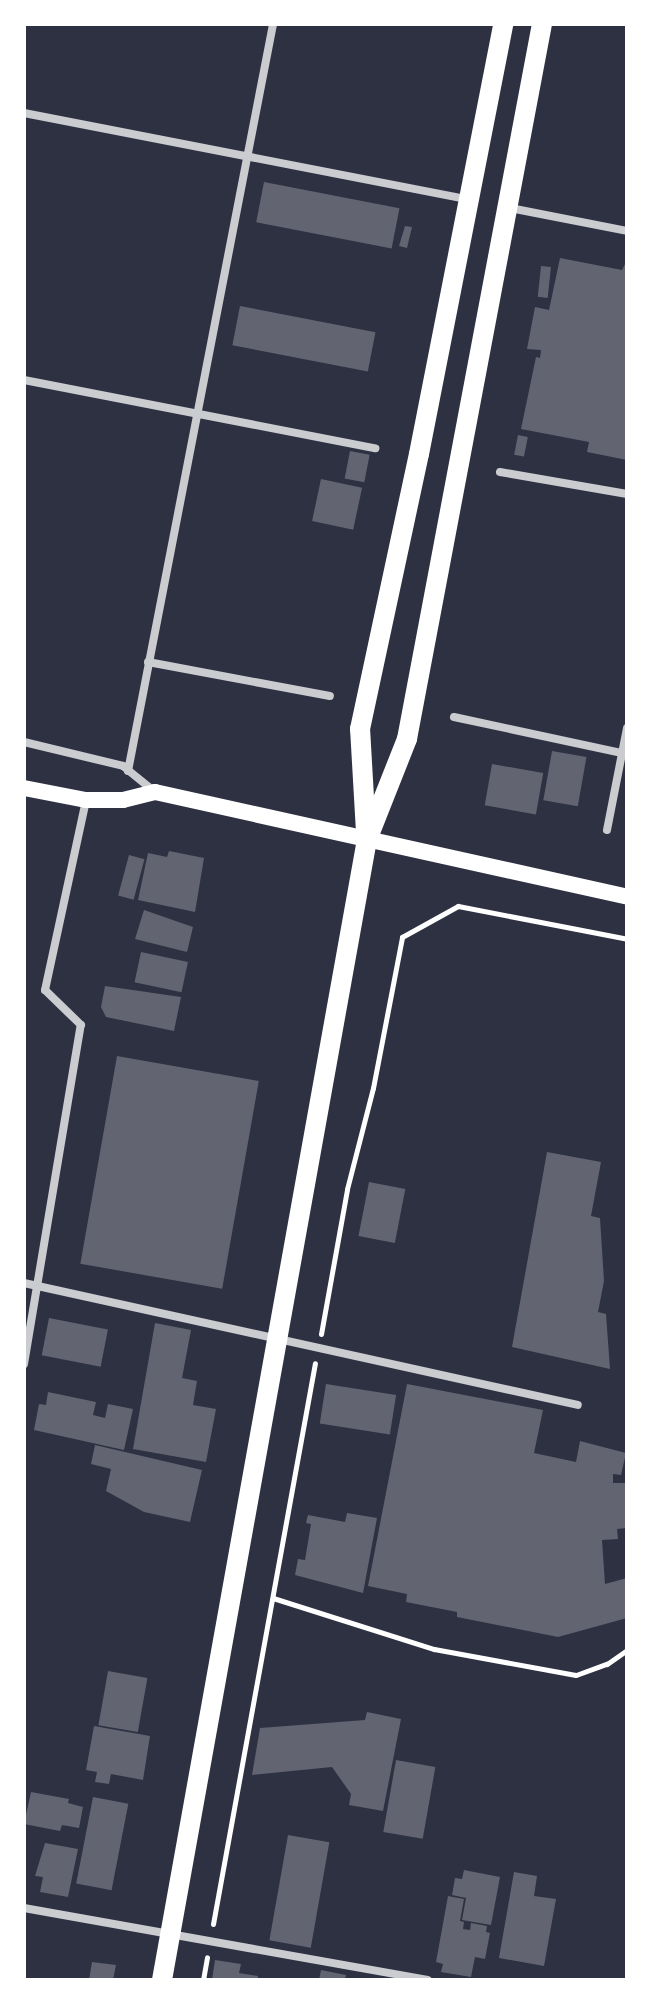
<!DOCTYPE html>
<html>
<head>
<meta charset="utf-8">
<style>
  body { margin:0 }
  #map { position:relative; width:651px; height:2004px; overflow:hidden; background:#2d3142; font-family:Roboto,sans-serif }
  div>[style] { position:absolute }
  .building>* { inset:0; background:#626471; transform-origin:0 0 }
  .path>* { height:5px; margin:-2.5px; padding:0 2.5px; transform-origin:2.5px; border-radius:2.5px; background:#fff }
  .minor>* { height:8px; margin:-4px; padding:0 4px; transform-origin:4px; border-radius:4px; background:#caccd0 }
  .secondary>* { height:16px; margin:-8px; padding:0 8px; transform-origin:8px; border-radius:8px; background:#fff }
  .primary>* { height:20px; margin:-10px; padding:0 10px; transform-origin:10px; border-radius:10px; background:#fff }
  span { translate:-50% -50%; white-space:nowrap; text-align:center; line-height:1.15; -webkit-text-stroke:7px #fff; paint-order:stroke }
  .frame { position:absolute; inset:0; border:26px solid #fff; pointer-events:none }
</style>
</head>
<body>
<div id="map">
  <div class="building">
    <div style="left:264px;top:182px;width:138px;height:41px;rotate:11deg"></div>
    <div style="clip-path:polygon(405px 226px,412px 227px,407px 248px,399px 246px)"></div>
    <div style="clip-path:polygon(560px 258px,622px 270px,627px 260px,627px 460px,587px 452px,589px 442px,521px 429px,536px 357px,540px 358px,541px 350px,527px 349px,535px 307px,549px 310px)"></div>
    <div style="left:541px;top:266px;width:10px;height:31px;rotate:6deg"></div>
    <div style="left:240px;top:306px;width:138px;height:40px;rotate:11deg"></div>
    <div style="left:518px;top:435px;width:10px;height:20px;rotate:11deg"></div>
    <div style="left:350px;top:451px;width:20px;height:28px;rotate:11deg"></div>
    <div style="left:321px;top:479px;width:42px;height:43px;rotate:12deg"></div>
    <div style="left:552px;top:751px;width:35px;height:50px;rotate:10deg"></div>
    <div style="left:492px;top:764px;width:52px;height:42px;rotate:10deg"></div>
    <div style="clip-path:polygon(169px 851px,204px 858px,195px 912px,138px 900px,148px 853px,167px 857px)"></div>
    <div style="left:129px;top:855px;width:16px;height:42px;rotate:15deg"></div>
    <div style="clip-path:polygon(144px 910px,193px 927px,187px 952px,135px 939px)"></div>
    <div style="left:141px;top:952px;width:48px;height:31px;rotate:12deg"></div>
    <div style="clip-path:polygon(105px 986px,181px 997px,174px 1031px,106px 1017px,101px 1007px)"></div>
    <div style="left:117px;top:1056px;width:144px;height:211px;rotate:10deg"></div>
    <div style="clip-path:polygon(547px 1152px,601px 1162px,591px 1216px,600px 1218px,604px 1281px,598px 1312px,606px 1314px,610px 1369px,512px 1347px)"></div>
    <div style="left:369px;top:1182px;width:37px;height:55px;rotate:11deg"></div>
    <div style="left:49px;top:1318px;width:60px;height:38px;rotate:11deg"></div>
    <div style="clip-path:polygon(155px 1323px,191px 1330px,182px 1378px,197px 1381px,193px 1405px,216px 1409px,206px 1462px,133px 1449px)"></div>
    <div style="left:326px;top:1384px;width:71px;height:40px;rotate:9deg"></div>
    <div style="clip-path:polygon(407px 1384px,543px 1410px,534px 1453px,576px 1462px,580px 1441px,626px 1453px,621px 1475px,613px 1474px,613px 1483px,625px 1483px,627px 1528px,617px 1529px,618px 1539px,602px 1540px,605px 1584px,627px 1578px,627px 1618px,558px 1637px,457px 1617px,457px 1612px,406px 1602px,407px 1594px,368px 1586px)"></div>
    <div style="clip-path:polygon(48px 1392px,96px 1402px,93px 1415px,105px 1418px,108px 1404px,133px 1409px,124px 1450px,34px 1430px,39px 1404px,46px 1405px)"></div>
    <div style="clip-path:polygon(95px 1445px,202px 1470px,190px 1522px,144px 1512px,106px 1491px,111px 1469px,91px 1464px)"></div>
    <div style="clip-path:polygon(347px 1513px,377px 1518px,363px 1593px,295px 1575px,298px 1559px,305px 1560px,311px 1524px,306px 1523px,308px 1515px,345px 1522px)"></div>
    <div style="left:108px;top:1671px;width:40px;height:55px;rotate:10deg"></div>
    <div style="clip-path:polygon(367px 1712px,401px 1719px,383px 1811px,349px 1805px,351px 1794px,332px 1767px,252px 1775px,260px 1728px,365px 1720px)"></div>
    <div style="clip-path:polygon(94px 1726px,150px 1736px,143px 1780px,111px 1774px,109px 1784px,95px 1782px,97px 1772px,86px 1770px)"></div>
    <div style="left:396px;top:1760px;width:40px;height:73px;rotate:10deg"></div>
    <div style="clip-path:polygon(31px 1792px,69px 1799px,68px 1803px,83px 1807px,79px 1828px,62px 1825px,60px 1831px,24px 1824px)"></div>
    <div style="left:93px;top:1797px;width:36px;height:88px;rotate:11deg"></div>
    <div style="left:288px;top:1835px;width:42px;height:107px;rotate:10deg"></div>
    <div style="clip-path:polygon(45px 1843px,78px 1849px,68px 1897px,40px 1892px,43px 1877px,35px 1876px)"></div>
    <div style="clip-path:polygon(464px 1870px,500px 1877px,491px 1925px,462px 1920px,466px 1898px,452px 1895px,455px 1878px,462px 1879px)"></div>
    <div style="clip-path:polygon(514px 1872px,537px 1876px,534px 1896px,556px 1899px,544px 1966px,499px 1958px)"></div>
    <div style="clip-path:polygon(448px 1896px,464px 1899px,460px 1921px,464px 1922px,463px 1929px,470px 1930px,471px 1923px,487px 1926px,486px 1932px,490px 1933px,485px 1959px,475px 1957px,471px 1977px,441px 1972px,443px 1964px,436px 1962px)"></div>
    <div style="clip-path:polygon(215px 1960px,241px 1964px,239px 1973px,258px 1976px,258px 1980px,212px 1980px)"></div>
    <div style="clip-path:polygon(92px 1962px,116px 1965px,113px 1980px,89px 1980px)"></div>
    <div style="clip-path:polygon(321px 1970px,346px 1975px,345px 1980px,319px 1980px)"></div>
  </div>
  <div class="path">
    <div style="left:321px;top:1334px;width:147px;rotate:-79.8deg"></div>
    <div style="left:347px;top:1189px;width:104px;rotate:-75.6deg"></div>
    <div style="left:373px;top:1088px;width:154px;rotate:-79.1deg"></div>
    <div style="left:402px;top:937px;width:64px;rotate:-29deg"></div>
    <div style="left:458px;top:906px;width:172px;rotate:11deg"></div>
    <div style="left:273px;top:1598px;width:169px;rotate:17.6deg"></div>
    <div style="left:434px;top:1649px;width:144px;rotate:10.4deg"></div>
    <div style="left:576px;top:1675px;width:33px;rotate:-20deg"></div>
    <div style="left:607px;top:1664px;width:24px;rotate:-35deg"></div>
    <div style="left:213px;top:1924px;width:570px;rotate:-79.7deg"></div>
    <div style="left:203px;top:1980px;width:23px;rotate:-80deg"></div>
  </div>
  <div class="minor">
    <div style="left:24px;top:113px;width:451px;rotate:11deg"></div>
    <div style="left:510px;top:208px;width:119px;rotate:11.1deg"></div>
    <div style="left:24px;top:380px;width:358px;rotate:11deg"></div>
    <div style="left:500px;top:472px;width:129px;rotate:9.8deg"></div>
    <div style="left:148px;top:662px;width:185px;rotate:10.6deg"></div>
    <div style="left:454px;top:717px;width:172px;rotate:12.1deg"></div>
    <div style="left:24px;top:742px;width:102px;rotate:13.6deg"></div>
    <div style="left:123px;top:766px;width:41px;rotate:39.1deg"></div>
    <div style="left:128px;top:771px;width:761px;rotate:-79.01deg"></div>
    <div style="left:607px;top:830px;width:104px;rotate:-78.9deg"></div>
    <div style="left:24px;top:1283px;width:567px;rotate:12.42deg"></div>
    <div style="left:24px;top:1364px;width:344px;rotate:-80.5deg"></div>
    <div style="left:81px;top:1025px;width:50px;rotate:-135.8deg"></div>
    <div style="left:45px;top:990px;width:194px;rotate:-77.8deg"></div>
    <div style="left:24px;top:1908px;width:410px;rotate:10.1deg"></div>
  </div>
  <div class="secondary">
    <div style="left:24px;top:788px;width:63px;rotate:11deg"></div>
    <div style="left:86px;top:800px;width:37px"></div>
    <div style="left:123px;top:800px;width:33px;rotate:-14deg"></div>
    <div style="left:155px;top:792px;width:484px;rotate:12.5deg"></div>
  </div>
  <div class="primary">
    <div style="left:366px;top:832px;width:103px;rotate:-93.3deg"></div>
    <div style="left:360px;top:729px;width:281px;rotate:-77.9deg"></div>
    <div style="left:419px;top:454px;width:438px;rotate:-78.9deg"></div>
    <div style="left:162px;top:1980px;width:1158px;rotate:-79.81deg"></div>
    <div style="left:367px;top:840px;width:109px;rotate:-68.4deg"></div>
    <div style="left:407px;top:739px;width:728px;rotate:-79.31deg"></div>
  </div>
  <div class="frame"></div>
</div>
</body>
</html>
